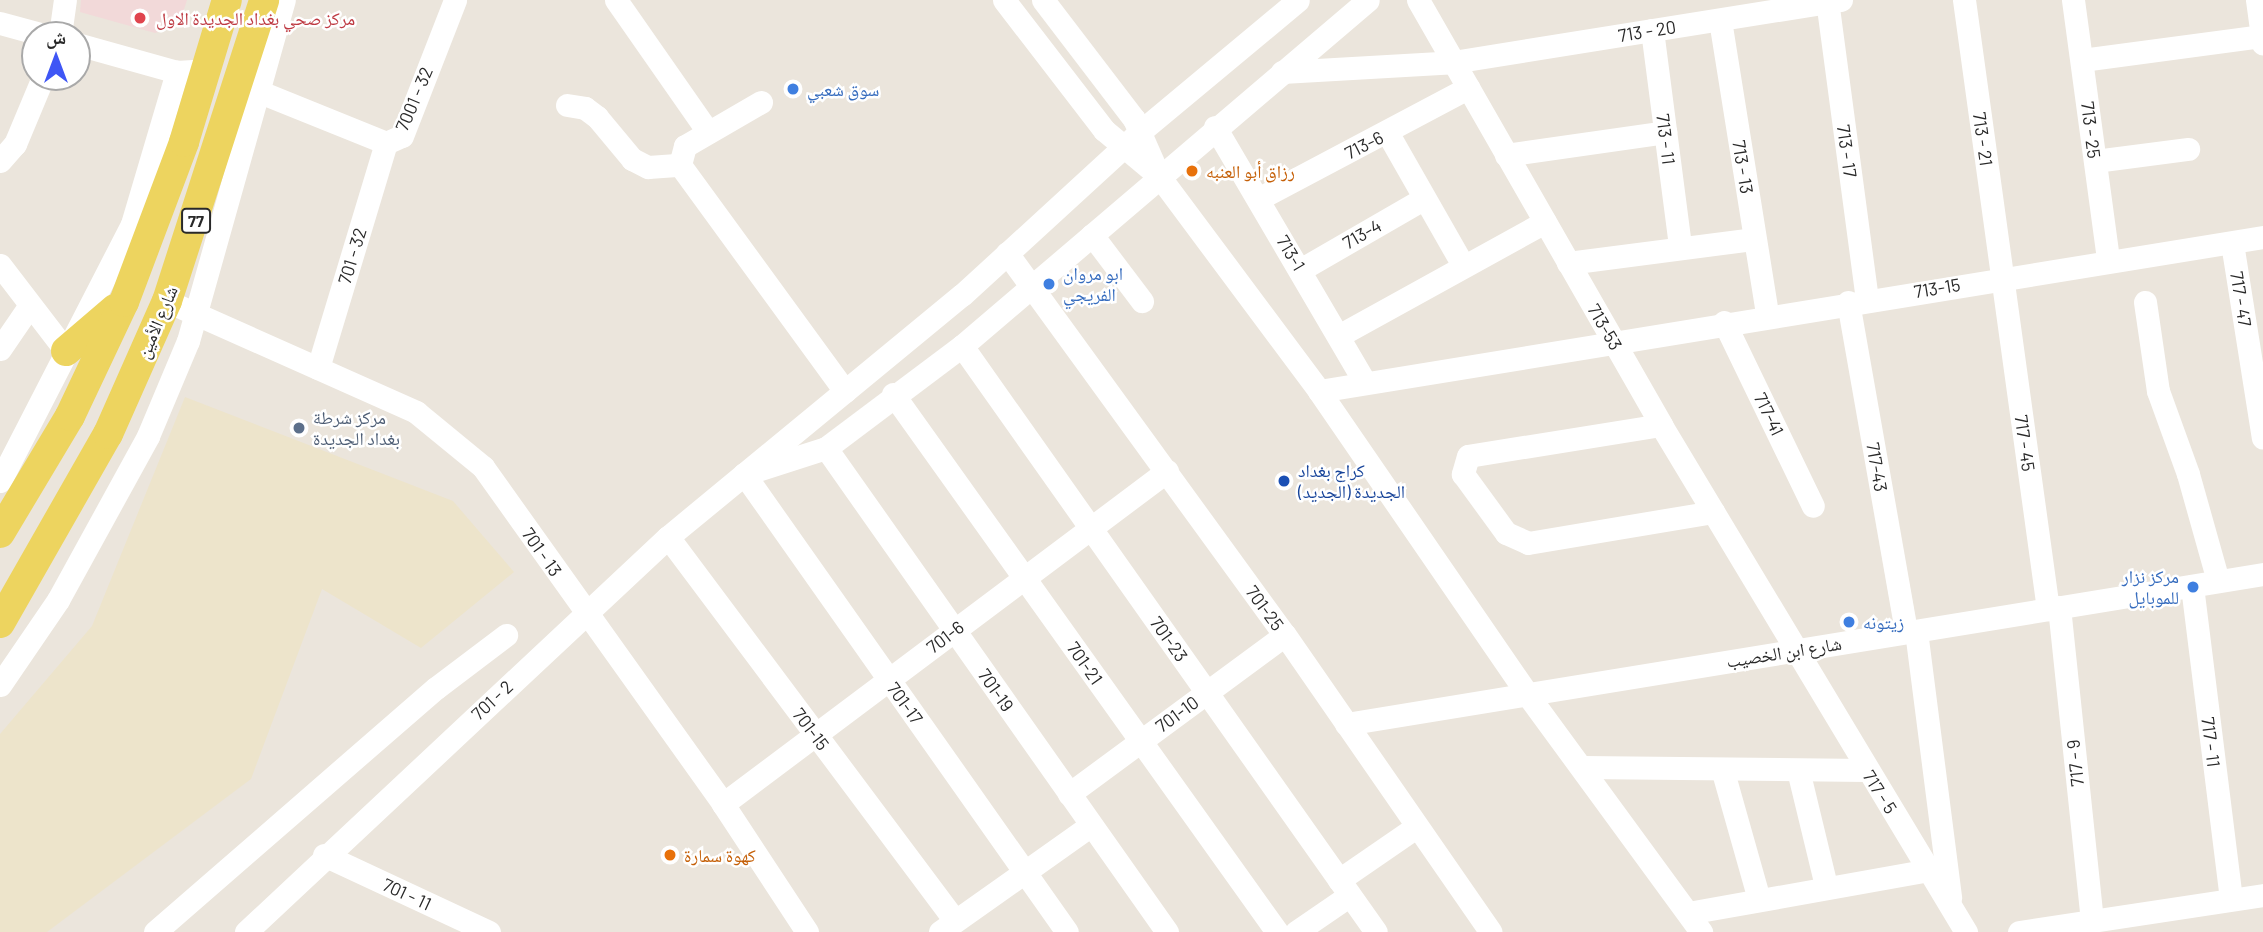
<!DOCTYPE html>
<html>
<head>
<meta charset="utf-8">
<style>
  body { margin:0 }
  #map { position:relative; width:2263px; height:932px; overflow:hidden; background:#ebe5dc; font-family:Barlow,"Noto Naskh Arabic",sans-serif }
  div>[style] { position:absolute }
  .education>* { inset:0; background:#ede4cb }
  .medical>* { inset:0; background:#f2d9d9 }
  .minor>* { height:23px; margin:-11.5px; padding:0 11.5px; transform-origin:11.5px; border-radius:11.5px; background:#fff }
  .major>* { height:30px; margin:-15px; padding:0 15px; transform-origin:15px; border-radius:15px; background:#edd45f }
  .dots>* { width:19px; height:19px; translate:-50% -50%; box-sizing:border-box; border:4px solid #fff; border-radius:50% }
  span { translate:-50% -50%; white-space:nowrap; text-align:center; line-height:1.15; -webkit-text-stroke:5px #fff; paint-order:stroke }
  .shield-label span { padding:2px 5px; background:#fff; border:2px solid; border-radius:5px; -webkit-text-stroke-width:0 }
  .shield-label { font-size:16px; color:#292929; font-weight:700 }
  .health-label { font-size:18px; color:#be3a42 }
  .left { translate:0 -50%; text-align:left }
  .street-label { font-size:18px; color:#292929 }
  .shop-label { font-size:18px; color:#366cbe }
  .right { translate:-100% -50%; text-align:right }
  .food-label { font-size:18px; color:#c56008 }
  .service-label { font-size:18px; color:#4e5e75 }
  .transit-label { font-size:18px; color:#164399 }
  .north { position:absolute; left:21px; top:21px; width:70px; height:70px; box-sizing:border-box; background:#fff; border:2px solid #a9a9a9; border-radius:50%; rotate:0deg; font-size:19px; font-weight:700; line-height:28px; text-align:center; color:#292929 }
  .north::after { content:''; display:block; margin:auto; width:24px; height:32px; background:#3f56f5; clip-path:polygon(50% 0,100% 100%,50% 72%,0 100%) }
</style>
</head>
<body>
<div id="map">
  <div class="education">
    <div style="clip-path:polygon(185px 397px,453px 501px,514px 572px,421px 648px,322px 589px,251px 779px,47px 932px,0 932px,0 734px,92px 626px)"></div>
  </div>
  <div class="medical">
    <div style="clip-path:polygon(81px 0,187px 0,179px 25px,155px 33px,80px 12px)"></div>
  </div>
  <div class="minor">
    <div style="left:616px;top:0;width:161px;rotate:55.1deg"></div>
    <div style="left:1004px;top:0;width:164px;rotate:52.4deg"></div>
    <div style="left:1104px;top:130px;width:72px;rotate:39.9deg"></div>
    <div style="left:1159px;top:176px;width:268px;rotate:53.3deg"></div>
    <div style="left:1319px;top:391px;width:368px;rotate:55.5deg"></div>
    <div style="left:1527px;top:694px;width:295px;rotate:53.8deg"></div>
    <div style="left:1043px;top:0;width:150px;rotate:52.6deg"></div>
    <div style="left:1134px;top:119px;width:62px;rotate:66.3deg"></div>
    <div style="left:1418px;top:0;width:490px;rotate:60.2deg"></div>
    <div style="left:1661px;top:425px;width:592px;rotate:58.97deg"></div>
    <div style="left:1827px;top:0;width:302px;rotate:82.4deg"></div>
    <div style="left:1964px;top:0;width:615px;rotate:82.15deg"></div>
    <div style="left:2073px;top:0;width:262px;rotate:82.3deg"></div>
    <div style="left:2257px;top:0;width:44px;rotate:82.2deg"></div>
    <div style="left:1720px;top:20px;width:299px;rotate:80.9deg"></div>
    <div style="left:0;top:23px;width:46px;rotate:15.3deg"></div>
    <div style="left:1652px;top:30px;width:219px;rotate:82.6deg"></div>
    <div style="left:60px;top:35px;width:35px;rotate:-82deg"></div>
    <div style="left:77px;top:44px;width:104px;rotate:15.6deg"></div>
    <div style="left:177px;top:72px;width:16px;rotate:-4deg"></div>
    <div style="left:2082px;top:60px;width:182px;rotate:-7.6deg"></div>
    <div style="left:1282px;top:72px;width:171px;rotate:-3.3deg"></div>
    <div style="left:1453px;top:62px;width:393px;rotate:-9.1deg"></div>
    <div style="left:260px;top:92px;width:136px;rotate:22deg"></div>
    <div style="left:386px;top:143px;width:17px;rotate:-24deg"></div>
    <div style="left:402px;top:136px;width:146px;rotate:-68.7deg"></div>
    <div style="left:761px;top:102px;width:88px;rotate:149.9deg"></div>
    <div style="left:685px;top:146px;width:20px;rotate:105deg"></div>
    <div style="left:680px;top:165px;width:280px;rotate:53.9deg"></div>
    <div style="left:567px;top:105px;width:18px;rotate:9deg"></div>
    <div style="left:585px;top:108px;width:15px;rotate:37deg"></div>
    <div style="left:597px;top:117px;width:55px;rotate:50.2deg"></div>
    <div style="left:632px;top:159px;width:18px;rotate:27deg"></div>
    <div style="left:648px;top:167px;width:32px;rotate:-4deg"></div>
    <div style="left:1215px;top:127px;width:294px;rotate:59.6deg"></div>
    <div style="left:1387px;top:132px;width:153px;rotate:60.3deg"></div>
    <div style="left:1506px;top:155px;width:161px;rotate:-8.2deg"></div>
    <div style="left:0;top:161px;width:23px;rotate:-49deg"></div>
    <div style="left:15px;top:144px;width:73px;rotate:-67.3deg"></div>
    <div style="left:2095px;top:161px;width:94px;rotate:-7.4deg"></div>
    <div style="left:1258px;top:199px;width:238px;rotate:-27.9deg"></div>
    <div style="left:1092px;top:235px;width:83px;rotate:52.9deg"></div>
    <div style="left:2232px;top:243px;width:197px;rotate:81deg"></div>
    <div style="left:1007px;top:253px;width:472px;rotate:54deg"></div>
    <div style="left:1285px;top:635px;width:361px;rotate:55.3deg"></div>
    <div style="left:1568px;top:263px;width:188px;rotate:-7.4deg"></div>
    <div style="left:0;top:265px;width:108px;rotate:52.5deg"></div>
    <div style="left:1300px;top:270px;width:142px;rotate:-30deg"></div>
    <div style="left:167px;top:301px;width:273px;rotate:24deg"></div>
    <div style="left:416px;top:412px;width:87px;rotate:39.4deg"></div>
    <div style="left:483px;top:467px;width:414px;rotate:54.5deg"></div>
    <div style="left:723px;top:804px;width:153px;rotate:56.7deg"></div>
    <div style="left:1848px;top:302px;width:335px;rotate:80deg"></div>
    <div style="left:2145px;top:302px;width:90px;rotate:81.7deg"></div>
    <div style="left:2158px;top:391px;width:88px;rotate:70.1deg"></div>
    <div style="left:2188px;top:474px;width:111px;rotate:74.3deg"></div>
    <div style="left:1724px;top:322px;width:204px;rotate:64.2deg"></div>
    <div style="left:1340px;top:335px;width:234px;rotate:-28.9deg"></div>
    <div style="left:962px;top:346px;width:717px;rotate:54.76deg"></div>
    <div style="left:0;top:349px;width:50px;rotate:-55.7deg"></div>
    <div style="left:318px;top:368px;width:235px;rotate:-73.2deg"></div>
    <div style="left:1319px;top:391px;width:956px;rotate:-9.27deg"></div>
    <div style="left:893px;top:394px;width:661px;rotate:54.48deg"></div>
    <div style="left:1661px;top:425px;width:195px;rotate:170.9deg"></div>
    <div style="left:1468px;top:456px;width:19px;rotate:106deg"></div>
    <div style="left:1463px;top:474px;width:73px;rotate:53.9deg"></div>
    <div style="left:1506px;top:533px;width:24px;rotate:24deg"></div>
    <div style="left:1528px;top:543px;width:188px;rotate:-9.5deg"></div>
    <div style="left:826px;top:448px;width:592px;rotate:54.83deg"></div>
    <div style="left:757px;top:470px;width:72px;rotate:-17.7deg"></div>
    <div style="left:826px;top:448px;width:170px;rotate:-36.9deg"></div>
    <div style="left:962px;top:346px;width:533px;rotate:-40.44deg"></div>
    <div style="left:744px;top:474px;width:560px;rotate:54.81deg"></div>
    <div style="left:0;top:481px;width:289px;rotate:-62.8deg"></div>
    <div style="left:132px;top:224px;width:159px;rotate:-73.5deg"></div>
    <div style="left:668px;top:537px;width:479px;rotate:53.2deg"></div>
    <div style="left:2192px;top:586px;width:315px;rotate:82.9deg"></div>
    <div style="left:2059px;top:607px;width:314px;rotate:84deg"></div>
    <div style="left:1916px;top:631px;width:269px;rotate:82.7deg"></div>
    <div style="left:0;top:685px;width:103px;rotate:-55.7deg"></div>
    <div style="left:58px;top:600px;width:187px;rotate:-61.2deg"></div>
    <div style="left:148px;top:436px;width:103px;rotate:-67.2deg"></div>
    <div style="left:188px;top:341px;width:354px;rotate:-74.3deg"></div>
    <div style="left:1346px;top:724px;width:929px;rotate:-9.29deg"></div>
    <div style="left:1582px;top:767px;width:284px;rotate:0.6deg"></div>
    <div style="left:1798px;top:770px;width:119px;rotate:76.4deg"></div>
    <div style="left:1723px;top:772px;width:132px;rotate:74.2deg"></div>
    <div style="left:1069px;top:794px;width:268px;rotate:-36.4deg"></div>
    <div style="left:723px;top:804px;width:555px;rotate:-36.87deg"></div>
    <div style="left:324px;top:855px;width:182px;rotate:25deg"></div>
    <div style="left:1339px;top:880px;width:93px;rotate:-34.5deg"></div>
    <div style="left:1688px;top:913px;width:245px;rotate:-10.1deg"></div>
    <div style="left:155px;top:932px;width:372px;rotate:-41deg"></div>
    <div style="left:436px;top:688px;width:88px;rotate:-37.1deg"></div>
    <div style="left:246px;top:932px;width:578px;rotate:-43.11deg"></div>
    <div style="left:668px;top:537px;width:381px;rotate:-39.5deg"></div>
    <div style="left:962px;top:295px;width:243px;rotate:-42.5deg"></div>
    <div style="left:1141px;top:131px;width:204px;rotate:-39.8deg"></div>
    <div style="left:940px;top:932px;width:185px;rotate:-35.3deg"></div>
    <div style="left:1296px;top:932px;width:65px;rotate:-34.4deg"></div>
    <div style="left:2019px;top:932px;width:247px;rotate:-8.6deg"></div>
  </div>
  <div class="major">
    <div style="left:66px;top:351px;width:65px;rotate:-40.6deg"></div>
    <div style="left:0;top:533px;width:136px;rotate:-59.1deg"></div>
    <div style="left:70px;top:416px;width:126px;rotate:-64.7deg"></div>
    <div style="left:124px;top:302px;width:171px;rotate:-69.4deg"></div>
    <div style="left:184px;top:142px;width:148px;rotate:-73.2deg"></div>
    <div style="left:0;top:623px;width:218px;rotate:-60.3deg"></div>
    <div style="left:108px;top:434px;width:145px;rotate:-66.1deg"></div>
    <div style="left:167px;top:301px;width:316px;rotate:-72.1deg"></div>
  </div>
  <div class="dots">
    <div style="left:140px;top:18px;background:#e0444e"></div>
    <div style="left:793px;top:89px;background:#3f7fe0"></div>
    <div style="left:1192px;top:171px;background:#e8710a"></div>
    <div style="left:1049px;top:284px;background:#3f7fe0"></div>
    <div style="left:299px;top:428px;background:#5c6f8a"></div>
    <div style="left:1284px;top:481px;background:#1a4fb4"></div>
    <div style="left:2193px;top:587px;background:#3f7fe0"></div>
    <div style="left:1849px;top:622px;background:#3f7fe0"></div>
    <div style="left:670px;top:855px;background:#e8710a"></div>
  </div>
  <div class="shield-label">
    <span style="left:196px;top:221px">77</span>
  </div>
  <div class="health-label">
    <span class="left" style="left:156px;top:18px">مركز صحي بغداد الجديدة الاول</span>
  </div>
  <div class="street-label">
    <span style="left:1647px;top:31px;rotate:-9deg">713 - 20</span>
    <span style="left:414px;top:99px;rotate:-67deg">7001 - 32</span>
    <span style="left:2091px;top:130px;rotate:83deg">713 - 25</span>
    <span style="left:1666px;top:139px;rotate:83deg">713 - 11</span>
    <span style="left:1983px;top:139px;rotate:82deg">713 - 21</span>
    <span style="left:1364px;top:145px;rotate:-27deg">713-6</span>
    <span style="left:1847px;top:151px;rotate:82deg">713 - 17</span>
    <span style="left:1743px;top:167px;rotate:81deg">713 - 13</span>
    <span style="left:1362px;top:234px;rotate:-30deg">713-4</span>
    <span style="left:1291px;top:253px;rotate:59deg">713-1</span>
    <span style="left:352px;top:256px;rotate:-73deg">701 - 32</span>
    <span style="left:1937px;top:288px;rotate:-9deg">713-15</span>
    <span style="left:2241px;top:299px;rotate:81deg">717 - 47</span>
    <span style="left:157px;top:322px;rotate:-67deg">شارع الأمين</span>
    <span style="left:1605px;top:327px;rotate:60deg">713-53</span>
    <span style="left:1769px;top:414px;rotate:64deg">717-41</span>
    <span style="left:2025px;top:443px;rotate:82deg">717 - 45</span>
    <span style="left:1877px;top:467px;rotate:80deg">717-43</span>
    <span style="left:542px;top:552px;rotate:55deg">701 - 13</span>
    <span style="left:1265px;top:608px;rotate:54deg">701-25</span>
    <span style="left:945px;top:637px;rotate:-37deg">701-6</span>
    <span style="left:1169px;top:639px;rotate:55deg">701-23</span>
    <span style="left:1784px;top:652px;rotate:-9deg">شارع ابن الخصيب</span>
    <span style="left:1085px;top:663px;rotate:55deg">701-21</span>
    <span style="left:996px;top:690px;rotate:55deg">701-19</span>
    <span style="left:492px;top:700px;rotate:-43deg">701 - 2</span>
    <span style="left:905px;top:703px;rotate:54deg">701-17</span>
    <span style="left:1177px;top:714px;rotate:-36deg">701-10</span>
    <span style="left:811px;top:729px;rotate:53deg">701-15</span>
    <span style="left:2211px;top:742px;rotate:83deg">717 - 11</span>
    <span style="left:2075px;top:763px;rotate:-96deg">717 - 9</span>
    <span style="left:1880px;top:792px;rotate:58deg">717 - 5</span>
    <span style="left:407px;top:894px;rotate:25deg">701 - 11</span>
  </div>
  <div class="shop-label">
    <span class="left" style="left:807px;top:89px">سوق شعبي</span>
    <span class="left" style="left:1063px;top:284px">ابو مروان<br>الفريجي</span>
    <span class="right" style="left:2179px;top:587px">مركز نزار<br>للموبايل</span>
    <span class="left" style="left:1863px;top:622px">زيتونه</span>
  </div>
  <div class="food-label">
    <span class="left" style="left:1206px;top:171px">رزاق أبو العنبه</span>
    <span class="left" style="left:684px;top:855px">كهوة سمارة</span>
  </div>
  <div class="service-label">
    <span class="left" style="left:313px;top:428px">مركز شرطة<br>بغداد الجديدة</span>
  </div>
  <div class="transit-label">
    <span class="left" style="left:1298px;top:481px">كراج بغداد<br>الجديدة (الجديد)</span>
  </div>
  <div class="north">ش</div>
</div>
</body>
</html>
